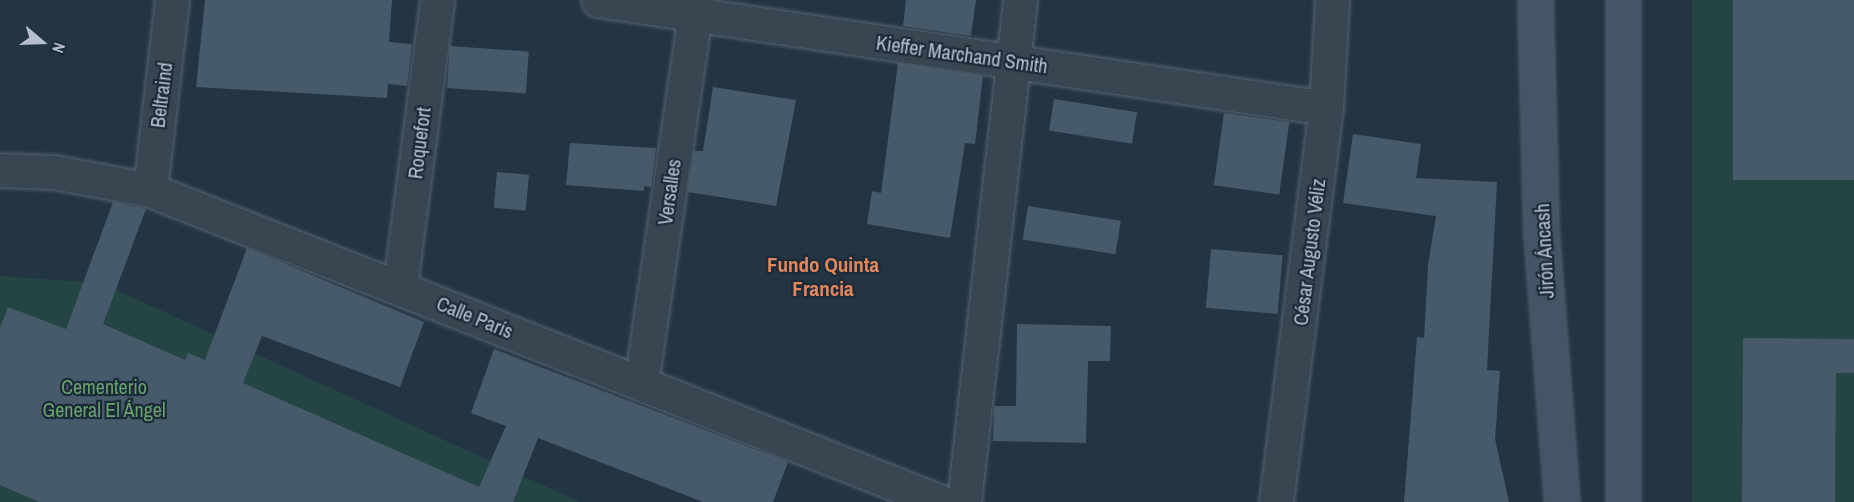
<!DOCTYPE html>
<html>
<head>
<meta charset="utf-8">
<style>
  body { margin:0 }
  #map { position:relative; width:1854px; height:502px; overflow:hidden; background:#233443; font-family:"Archivo Narrow",sans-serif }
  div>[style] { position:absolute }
  .green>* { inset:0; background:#254444; transform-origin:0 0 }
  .building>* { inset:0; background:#475a69; transform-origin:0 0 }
  .roads { filter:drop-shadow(0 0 2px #566370) drop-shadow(0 0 2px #566370) }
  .minor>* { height:33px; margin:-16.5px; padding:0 16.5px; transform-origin:16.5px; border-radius:16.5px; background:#384652 }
  .secondary>* { height:33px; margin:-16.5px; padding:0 16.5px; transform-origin:16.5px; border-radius:16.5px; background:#455566 }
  span { translate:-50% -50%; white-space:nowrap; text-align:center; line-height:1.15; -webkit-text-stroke:4.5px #1c2b38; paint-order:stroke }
  .street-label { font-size:20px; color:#b5c0cc }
  .park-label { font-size:20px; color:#69a070 }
  .neighbourhood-label { font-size:21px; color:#e0875d; font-weight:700 }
  .north { position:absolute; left:12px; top:12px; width:60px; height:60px; -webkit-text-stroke:4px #1c2b38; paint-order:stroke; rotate:109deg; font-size:16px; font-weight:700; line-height:24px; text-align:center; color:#b5c0cc }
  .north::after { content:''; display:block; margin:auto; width:21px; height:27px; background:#b5c0cc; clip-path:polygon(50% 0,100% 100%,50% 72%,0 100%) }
</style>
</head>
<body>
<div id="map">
  <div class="green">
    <div style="left:1692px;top:0;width:162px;height:502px"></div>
    <div style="clip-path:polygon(0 276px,101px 283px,580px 502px,0 502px)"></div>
  </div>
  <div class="building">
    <div style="clip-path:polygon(205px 0,392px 0,389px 42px,412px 44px,407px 86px,388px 84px,387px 98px,196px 87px)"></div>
    <div style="clip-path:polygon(906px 0,976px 0,971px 36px,903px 26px)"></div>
    <div style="left:1733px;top:0;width:121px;height:180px"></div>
    <div style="left:450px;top:46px;width:79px;height:42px;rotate:4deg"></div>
    <div style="clip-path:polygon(898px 63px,983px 76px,975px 144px,965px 143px,950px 238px,867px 224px,872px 191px,881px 193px)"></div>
    <div style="clip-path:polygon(713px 87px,796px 100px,776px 206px,688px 192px,694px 151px,703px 151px)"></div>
    <div style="left:1054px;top:99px;width:84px;height:32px;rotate:9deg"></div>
    <div style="left:1224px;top:113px;width:66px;height:73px;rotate:8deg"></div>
    <div style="clip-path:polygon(1353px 134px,1421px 144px,1416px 178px,1497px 182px,1487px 370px,1500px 371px,1495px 439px,1509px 502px,1404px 502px,1417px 337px,1424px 338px,1428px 265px,1436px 216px,1343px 203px)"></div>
    <div style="clip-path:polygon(570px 143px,656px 148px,651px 187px,644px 186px,644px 191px,566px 185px)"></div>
    <div style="left:497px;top:172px;width:32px;height:36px;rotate:5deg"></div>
    <div style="clip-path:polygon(113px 202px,146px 209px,103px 324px,185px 360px,188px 353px,205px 360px,247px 248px,424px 322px,400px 387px,262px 336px,243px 383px,479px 487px,506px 426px,471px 413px,494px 349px,788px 462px,773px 502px,703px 502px,538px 438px,513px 502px,39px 502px,0 485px,0 328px,8px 307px,66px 329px)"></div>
    <div style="left:1028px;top:206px;width:94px;height:34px;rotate:9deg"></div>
    <div style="left:1211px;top:249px;width:72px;height:59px;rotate:5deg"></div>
    <div style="clip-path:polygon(1017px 324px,1111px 326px,1110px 361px,1088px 361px,1086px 443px,993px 441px,994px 406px,1016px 406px)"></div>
    <div style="clip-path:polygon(1743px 338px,1854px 339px,1854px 373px,1836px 373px,1835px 502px,1742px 502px)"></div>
  </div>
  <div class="roads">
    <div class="minor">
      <div style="left:598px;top:0;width:736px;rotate:8.44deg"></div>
      <div style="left:0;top:170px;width:54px;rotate:2.1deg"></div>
      <div style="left:54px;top:172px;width:98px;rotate:10.6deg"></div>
      <div style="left:150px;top:190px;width:850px;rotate:21.53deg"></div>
      <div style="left:150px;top:190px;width:191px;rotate:-83.4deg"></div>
      <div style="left:400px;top:286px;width:288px;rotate:-82.6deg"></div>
      <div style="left:641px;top:384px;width:388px;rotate:-81.7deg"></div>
      <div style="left:964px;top:502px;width:505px;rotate:-83.63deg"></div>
      <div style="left:1276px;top:502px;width:397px;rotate:-82.8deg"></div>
      <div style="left:1326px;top:108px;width:108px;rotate:-86.8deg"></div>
    </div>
    <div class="secondary">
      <div style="left:1535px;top:0;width:231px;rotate:88.5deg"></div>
      <div style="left:1541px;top:231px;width:272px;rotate:85.6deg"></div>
      <div style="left:1623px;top:0;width:502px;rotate:90deg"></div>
    </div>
  </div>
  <div class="street-label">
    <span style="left:962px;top:54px;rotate:8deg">Kieffer Marchand Smith</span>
    <span style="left:161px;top:95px;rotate:-83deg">Beltraind</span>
    <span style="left:419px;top:143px;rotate:-83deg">Roquefort</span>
    <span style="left:669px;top:192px;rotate:-82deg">Versalles</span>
    <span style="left:1544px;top:251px;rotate:-93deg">Jirón Áncash</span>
    <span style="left:1309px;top:252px;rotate:-83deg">César Augusto Véliz</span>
    <span style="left:475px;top:317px;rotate:22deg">Calle París</span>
  </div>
  <div class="park-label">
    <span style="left:104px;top:398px">Cementerio<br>General El Ángel</span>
  </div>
  <div class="neighbourhood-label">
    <span style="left:823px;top:277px">Fundo Quinta<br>Francia</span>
  </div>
  <div class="north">N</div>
</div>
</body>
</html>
